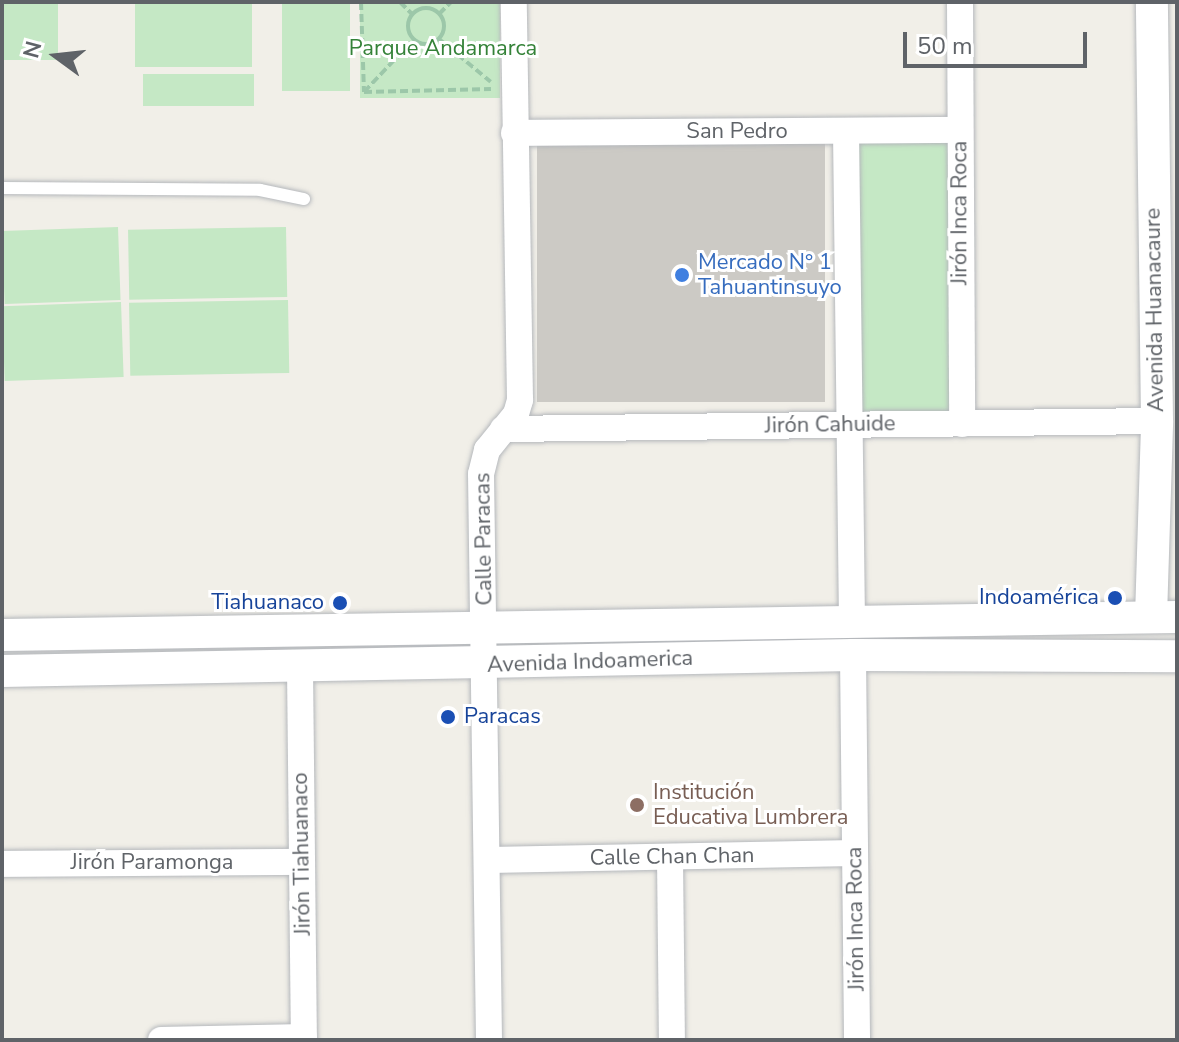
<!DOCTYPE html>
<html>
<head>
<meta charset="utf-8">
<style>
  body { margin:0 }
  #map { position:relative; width:1179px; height:1042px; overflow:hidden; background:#f1efe8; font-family:"Nunito Sans",sans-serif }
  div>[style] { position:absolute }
  .green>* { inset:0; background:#c5e8c5; transform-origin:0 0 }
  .building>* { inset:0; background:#cccac5; transform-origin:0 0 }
  .path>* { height:4px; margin-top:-2px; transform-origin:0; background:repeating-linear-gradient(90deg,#9cc7a9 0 8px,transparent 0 12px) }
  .path>.ring { margin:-2px; padding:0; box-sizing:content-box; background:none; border:4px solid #9cc7a9; border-radius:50% }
  .roads { filter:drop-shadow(0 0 2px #b5b8bc) drop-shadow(0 0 2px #b5b8bc) }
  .service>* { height:12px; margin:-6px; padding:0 6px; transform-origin:6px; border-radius:6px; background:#fff }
  .minor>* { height:26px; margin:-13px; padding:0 13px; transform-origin:13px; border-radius:13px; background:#fff }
  .tertiary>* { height:32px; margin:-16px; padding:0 16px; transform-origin:16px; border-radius:16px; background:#fff }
  .dots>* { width:22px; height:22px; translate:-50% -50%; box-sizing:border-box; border:4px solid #fff; border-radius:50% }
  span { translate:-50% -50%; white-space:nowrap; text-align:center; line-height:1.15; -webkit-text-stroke:6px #fff; paint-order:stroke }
  .park-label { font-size:22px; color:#348238 }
  .street-label { font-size:22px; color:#5f6368 }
  .shop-label { font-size:22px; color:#366cbe }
  .left { translate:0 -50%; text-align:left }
  .transit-label { font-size:22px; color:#164399 }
  .right { translate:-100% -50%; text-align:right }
  .education-label { font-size:22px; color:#785e54 }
  .frame { position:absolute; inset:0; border:4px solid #5f6368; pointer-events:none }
  .north { position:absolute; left:16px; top:16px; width:80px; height:80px; -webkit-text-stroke:6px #fff; paint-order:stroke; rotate:285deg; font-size:22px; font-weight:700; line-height:32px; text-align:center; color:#5f6368 }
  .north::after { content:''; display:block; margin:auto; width:28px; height:36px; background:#5f6368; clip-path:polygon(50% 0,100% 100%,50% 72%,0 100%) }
  .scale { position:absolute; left:903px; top:32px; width:184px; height:36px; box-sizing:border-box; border:4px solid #5f6368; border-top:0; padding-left:10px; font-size:24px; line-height:28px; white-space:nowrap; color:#5f6368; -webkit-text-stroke:6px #fff; paint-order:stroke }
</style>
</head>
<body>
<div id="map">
  <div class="green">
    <div style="left:2px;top:2px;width:56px;height:58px"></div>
    <div style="left:135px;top:2px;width:117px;height:65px"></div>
    <div style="left:282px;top:2px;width:68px;height:89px"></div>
    <div style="left:360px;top:2px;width:140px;height:96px"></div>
    <div style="left:254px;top:74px;width:32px;height:111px;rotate:90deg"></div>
    <div style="left:951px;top:133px;width:284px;height:97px;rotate:89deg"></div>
    <div style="left:118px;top:227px;width:73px;height:116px;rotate:88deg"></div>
    <div style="left:286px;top:227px;width:70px;height:158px;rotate:89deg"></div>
    <div style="left:288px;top:300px;width:73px;height:159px;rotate:89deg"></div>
    <div style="left:121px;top:302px;width:75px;height:119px;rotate:88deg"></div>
  </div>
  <div class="building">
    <div style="left:825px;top:144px;width:258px;height:288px;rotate:90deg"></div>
  </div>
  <div class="path">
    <div style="left:361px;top:2px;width:90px;rotate:88.1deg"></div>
    <div style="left:364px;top:92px;width:127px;rotate:-1.4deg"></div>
    <div style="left:400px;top:2px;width:18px;rotate:45deg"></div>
    <div class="ring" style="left:408px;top:8px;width:32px;height:32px"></div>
    <div style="left:439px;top:14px;width:17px;rotate:-45deg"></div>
    <div style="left:439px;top:39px;width:67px;rotate:39.6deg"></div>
    <div style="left:364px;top:92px;width:73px;rotate:-46.7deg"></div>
  </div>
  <div class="roads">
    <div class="service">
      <div style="left:2px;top:188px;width:258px;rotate:0.4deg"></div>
      <div style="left:260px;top:190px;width:45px;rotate:11.6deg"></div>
    </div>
    <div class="minor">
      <div style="left:960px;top:2px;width:422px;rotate:89.7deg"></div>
      <div style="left:846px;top:131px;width:489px;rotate:89.3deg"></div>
      <div style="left:514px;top:133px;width:446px;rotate:-0.4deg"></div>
      <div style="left:503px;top:429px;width:654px;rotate:-0.7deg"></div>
      <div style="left:853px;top:655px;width:385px;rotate:89.4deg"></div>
      <div style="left:300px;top:667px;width:373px;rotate:89.4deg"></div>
      <div style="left:670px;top:857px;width:183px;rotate:89.4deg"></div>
      <div style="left:489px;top:860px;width:366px;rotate:-1.1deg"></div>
      <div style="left:2px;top:864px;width:300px;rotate:-0.4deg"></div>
      <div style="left:161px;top:1040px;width:143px;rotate:-1.2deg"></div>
      <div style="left:489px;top:1040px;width:566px;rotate:-90.81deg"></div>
      <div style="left:481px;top:474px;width:25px;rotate:-76deg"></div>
      <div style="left:487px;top:450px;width:46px;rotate:-51.1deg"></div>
      <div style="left:516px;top:414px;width:15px;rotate:-74deg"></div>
      <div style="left:520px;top:400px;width:398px;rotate:-90.9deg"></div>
    </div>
    <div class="tertiary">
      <div style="left:1151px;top:617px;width:196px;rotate:-88.2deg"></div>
      <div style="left:1157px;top:421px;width:419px;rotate:-90.7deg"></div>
      <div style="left:2px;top:635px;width:1175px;rotate:-0.88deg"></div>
      <div style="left:2px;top:671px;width:851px;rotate:-1.08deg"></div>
      <div style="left:853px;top:655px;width:324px;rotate:0.2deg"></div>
    </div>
  </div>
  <div class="dots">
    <div style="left:682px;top:275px;background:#3f7fe0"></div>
    <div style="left:1115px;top:598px;background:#1a4fb4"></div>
    <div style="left:340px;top:603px;background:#1a4fb4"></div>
    <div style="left:448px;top:717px;background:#1a4fb4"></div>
    <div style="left:637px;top:805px;background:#8d6e63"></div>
  </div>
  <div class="park-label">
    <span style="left:443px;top:49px">Parque Andamarca</span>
  </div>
  <div class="street-label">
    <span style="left:737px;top:132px">San Pedro</span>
    <span style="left:960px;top:213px;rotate:-90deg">Jirón Inca Roca</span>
    <span style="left:1155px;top:310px;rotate:-91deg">Avenida Huanacaure</span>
    <span style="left:830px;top:425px;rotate:-1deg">Jirón Cahuide</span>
    <span style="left:484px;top:539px;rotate:-91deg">Calle Paracas</span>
    <span style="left:590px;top:662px;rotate:-2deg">Avenida Indoamerica</span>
    <span style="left:302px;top:854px;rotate:-91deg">Jirón Tiahuanaco</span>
    <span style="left:672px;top:857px;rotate:-1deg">Calle Chan Chan</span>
    <span style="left:152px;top:863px">Jirón Paramonga</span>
    <span style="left:856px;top:919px;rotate:-91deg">Jirón Inca Roca</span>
  </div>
  <div class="shop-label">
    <span class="left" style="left:698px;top:275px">Mercado N° 1<br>Tahuantinsuyo</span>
  </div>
  <div class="transit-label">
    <span class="right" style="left:1099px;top:598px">Indoamérica</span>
    <span class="right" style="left:324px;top:603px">Tiahuanaco</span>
    <span class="left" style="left:464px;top:717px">Paracas</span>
  </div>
  <div class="education-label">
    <span class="left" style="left:653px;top:805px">Institución<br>Educativa Lumbrera</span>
  </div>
  <div class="frame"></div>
  <div class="north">N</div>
  <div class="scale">50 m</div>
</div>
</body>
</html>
